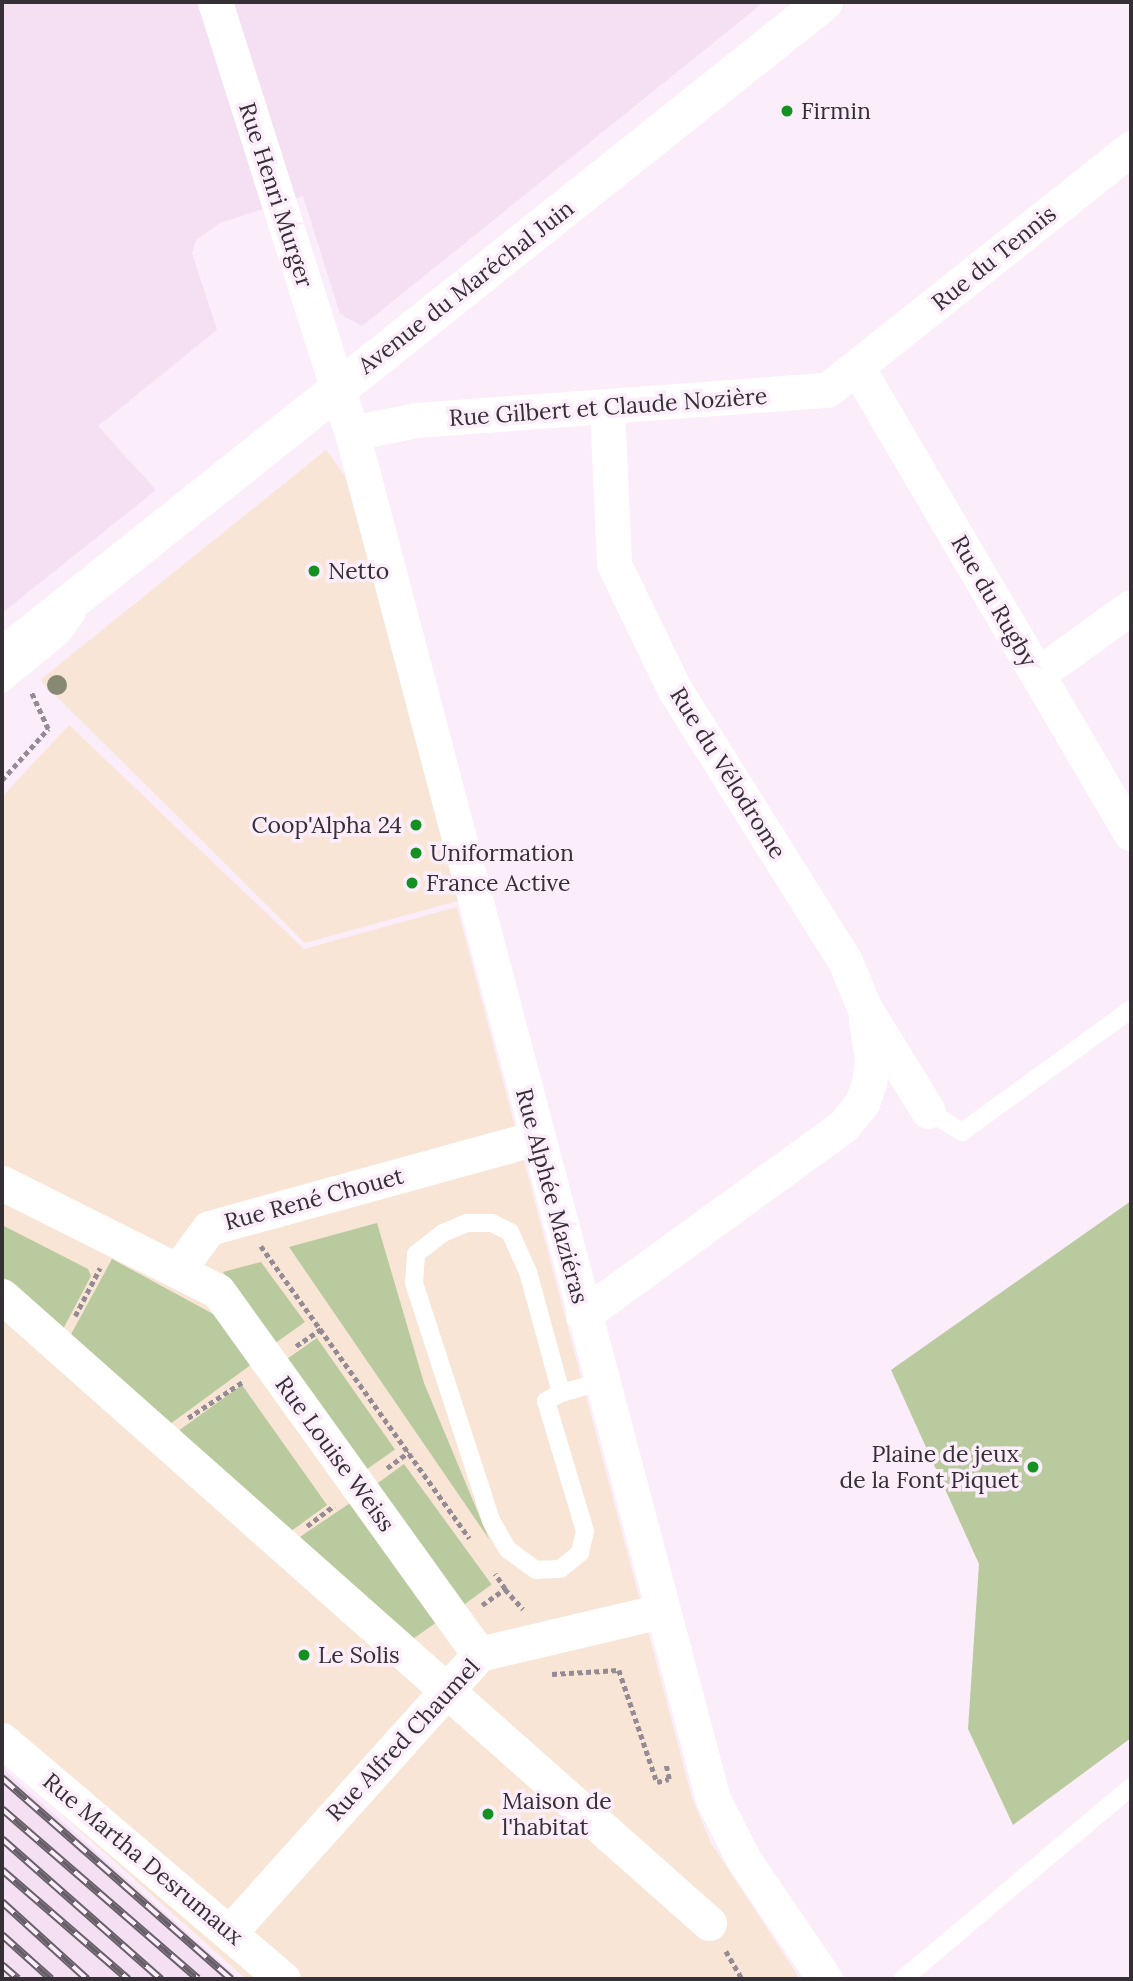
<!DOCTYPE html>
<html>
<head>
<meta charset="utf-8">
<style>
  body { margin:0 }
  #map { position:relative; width:1133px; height:1981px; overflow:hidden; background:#fcedfb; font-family:Lora,serif }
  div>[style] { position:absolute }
  .commercial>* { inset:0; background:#f8e5d5 }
  .built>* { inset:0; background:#f4dff3 }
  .green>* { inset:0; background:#b8ca9e; transform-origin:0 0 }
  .path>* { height:4.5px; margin-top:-2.25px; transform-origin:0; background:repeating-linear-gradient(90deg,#958b94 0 5px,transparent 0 8.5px) }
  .lane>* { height:18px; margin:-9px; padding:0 9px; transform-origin:9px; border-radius:9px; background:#fff }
  .street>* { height:35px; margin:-17.5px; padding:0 17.5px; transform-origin:17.5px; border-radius:17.5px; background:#fff }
  .primary>* { height:38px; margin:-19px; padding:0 19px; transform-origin:19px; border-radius:19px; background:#fff }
  .rail>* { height:8px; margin-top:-4px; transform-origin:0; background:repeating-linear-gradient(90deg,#fcedfb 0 16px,#686068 0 32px); box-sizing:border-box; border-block:2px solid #686068 }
  .trees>* { width:20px; height:20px; margin:-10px; border-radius:50%; background:#878972 }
  .dots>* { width:19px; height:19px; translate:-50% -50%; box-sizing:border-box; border:4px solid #fcedfb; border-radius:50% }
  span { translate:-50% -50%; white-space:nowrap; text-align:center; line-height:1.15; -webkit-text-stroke:7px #fcedfb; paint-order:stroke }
  .poi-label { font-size:23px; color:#353035 }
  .left { translate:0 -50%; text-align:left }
  .right { translate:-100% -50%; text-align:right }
  .street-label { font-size:23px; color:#353035 }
  .frame { position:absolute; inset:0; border:4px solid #353035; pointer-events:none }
</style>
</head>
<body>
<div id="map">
  <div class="commercial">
    <div style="clip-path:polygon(326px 450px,345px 476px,461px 900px,305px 943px,40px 680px)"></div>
    <div style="clip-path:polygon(69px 725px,304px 949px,457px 907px,692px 1798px,711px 1843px,800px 1979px,246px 1979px,2px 1761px,2px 797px)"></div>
  </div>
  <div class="built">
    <div style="clip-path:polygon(2px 2px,764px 2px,362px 326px,340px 314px,303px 196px,220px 223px,196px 240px,192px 253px,217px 330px,98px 426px,156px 490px,2px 613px)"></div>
    <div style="clip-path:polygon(2px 1768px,239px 1979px,2px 1979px)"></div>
  </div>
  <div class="green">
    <div style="clip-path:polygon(1131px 1201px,1131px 1738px,1013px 1825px,968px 1729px,979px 1564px,891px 1370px)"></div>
    <div style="clip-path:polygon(377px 1223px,424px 1383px,489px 1539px,289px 1247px)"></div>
    <div style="clip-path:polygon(2px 1225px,88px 1269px,91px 1276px,61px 1333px,2px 1281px)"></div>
    <div style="clip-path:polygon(112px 1259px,215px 1315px,252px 1364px,166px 1427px,68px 1340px)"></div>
    <div style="clip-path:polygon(261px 1262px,305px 1322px,274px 1344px,223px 1272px)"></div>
    <div style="left:317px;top:1338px;width:136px;height:38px;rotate:55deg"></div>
    <div style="clip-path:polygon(242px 1385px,327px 1505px,287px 1534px,174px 1434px)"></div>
    <div style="left:404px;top:1464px;width:149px;height:36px;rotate:54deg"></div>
    <div style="clip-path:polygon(353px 1501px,437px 1622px,410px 1641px,294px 1541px)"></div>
  </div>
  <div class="path">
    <div style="left:2px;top:780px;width:69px;rotate:-48deg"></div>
    <div style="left:48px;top:729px;width:41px;rotate:-114.7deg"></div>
    <div style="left:261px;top:1246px;width:359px;rotate:54.5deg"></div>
    <div style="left:75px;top:1316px;width:54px;rotate:-62.5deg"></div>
    <div style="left:296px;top:1346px;width:30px;rotate:-34deg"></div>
    <div style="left:188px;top:1418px;width:67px;rotate:-33.5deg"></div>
    <div style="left:387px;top:1468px;width:27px;rotate:-36deg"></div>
    <div style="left:307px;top:1526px;width:34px;rotate:-37deg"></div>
    <div style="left:505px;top:1589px;width:27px;rotate:48deg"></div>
    <div style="left:482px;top:1605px;width:28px;rotate:-35deg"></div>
    <div style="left:505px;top:1589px;width:18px;rotate:-124deg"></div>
    <div style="left:552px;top:1674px;width:67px;rotate:-3.4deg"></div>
    <div style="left:619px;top:1670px;width:118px;rotate:71.3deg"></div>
    <div style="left:657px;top:1782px;width:12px;rotate:-14deg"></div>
    <div style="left:669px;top:1779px;width:14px;rotate:-102deg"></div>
    <div style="left:726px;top:1951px;width:32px;rotate:60deg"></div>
  </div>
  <div class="lane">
    <div style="left:2px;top:684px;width:76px;rotate:-39.1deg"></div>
    <div style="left:61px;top:636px;width:26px;rotate:-54deg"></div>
    <div style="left:928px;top:1111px;width:40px;rotate:32deg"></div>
    <div style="left:962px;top:1132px;width:209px;rotate:-36deg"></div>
    <div style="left:561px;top:1393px;width:17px;rotate:152deg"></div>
    <div style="left:546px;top:1401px;width:136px;rotate:73.3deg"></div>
    <div style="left:585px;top:1531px;width:23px;rotate:103deg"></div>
    <div style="left:580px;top:1553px;width:26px;rotate:141deg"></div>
    <div style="left:560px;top:1569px;width:24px;rotate:178deg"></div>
    <div style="left:536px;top:1570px;width:34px;rotate:-144deg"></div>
    <div style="left:508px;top:1550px;width:34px;rotate:-120deg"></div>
    <div style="left:491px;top:1520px;width:249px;rotate:-108deg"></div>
    <div style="left:414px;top:1283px;width:29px;rotate:-86deg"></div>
    <div style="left:416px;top:1254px;width:34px;rotate:-38deg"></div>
    <div style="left:443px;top:1233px;width:26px;rotate:-23deg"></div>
    <div style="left:467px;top:1223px;width:25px"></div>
    <div style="left:492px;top:1223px;width:20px;rotate:27deg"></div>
    <div style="left:510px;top:1232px;width:44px;rotate:65.8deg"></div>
    <div style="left:528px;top:1272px;width:125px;rotate:74.7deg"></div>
    <div style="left:561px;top:1393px;width:41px;rotate:-15.4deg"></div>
    <div style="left:903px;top:1979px;width:298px;rotate:-40.1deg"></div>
  </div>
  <div class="street">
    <div style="left:215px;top:2px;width:452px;rotate:72.4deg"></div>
    <div style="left:352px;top:433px;width:1413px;rotate:75.2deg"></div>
    <div style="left:713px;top:1799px;width:68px;rotate:63.1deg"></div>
    <div style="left:744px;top:1860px;width:144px;rotate:55.8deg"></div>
    <div style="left:857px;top:367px;width:541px;rotate:59.6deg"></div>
    <div style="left:607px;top:409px;width:155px;rotate:87.4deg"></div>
    <div style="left:614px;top:564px;width:140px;rotate:64.2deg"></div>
    <div style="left:675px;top:690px;width:320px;rotate:57.9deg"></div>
    <div style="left:845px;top:961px;width:50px;rotate:67.6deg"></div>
    <div style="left:864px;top:1007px;width:122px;rotate:58.4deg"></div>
    <div style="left:352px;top:433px;width:65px;rotate:-11.5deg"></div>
    <div style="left:416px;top:420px;width:412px;rotate:-4.2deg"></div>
    <div style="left:827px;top:390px;width:389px;rotate:-38.5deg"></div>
    <div style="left:1038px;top:674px;width:115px;rotate:-35.8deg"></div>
    <div style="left:2px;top:1183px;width:241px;rotate:26.6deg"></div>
    <div style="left:218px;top:1291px;width:447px;rotate:54.3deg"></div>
    <div style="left:178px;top:1270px;width:52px;rotate:-53.6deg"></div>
    <div style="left:209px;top:1228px;width:339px;rotate:-15.4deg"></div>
    <div style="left:2px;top:1296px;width:945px;rotate:41.57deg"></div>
    <div style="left:583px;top:1315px;width:321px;rotate:-36deg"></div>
    <div style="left:843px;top:1126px;width:30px;rotate:-50deg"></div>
    <div style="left:862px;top:1103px;width:21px;rotate:-71deg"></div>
    <div style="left:869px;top:1083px;width:24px;rotate:-83deg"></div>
    <div style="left:872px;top:1059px;width:38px;rotate:-99deg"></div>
    <div style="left:2px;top:1740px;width:369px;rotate:40.4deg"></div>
    <div style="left:230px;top:1932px;width:373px;rotate:-48.1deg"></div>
    <div style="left:479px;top:1654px;width:187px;rotate:-13.3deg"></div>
  </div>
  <div class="primary">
    <div style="left:2px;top:657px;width:1051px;rotate:-38.55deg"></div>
  </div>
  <div class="rail">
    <div style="left:2px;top:1778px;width:305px;rotate:41.3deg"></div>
    <div style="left:2px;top:1809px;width:259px;rotate:40.9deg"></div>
    <div style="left:2px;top:1839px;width:212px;rotate:41.4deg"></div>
    <div style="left:2px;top:1870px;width:167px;rotate:40.9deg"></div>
    <div style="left:2px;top:1902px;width:115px;rotate:42.2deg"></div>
    <div style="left:2px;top:1935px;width:66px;rotate:41.9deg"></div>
    <div style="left:2px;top:1965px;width:21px;rotate:41deg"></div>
  </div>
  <div class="trees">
    <div style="left:57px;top:685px"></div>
  </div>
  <div class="dots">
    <div style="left:787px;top:111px;background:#149121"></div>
    <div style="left:314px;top:571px;background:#149121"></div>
    <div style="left:416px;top:825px;background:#149121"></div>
    <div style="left:416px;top:853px;background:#149121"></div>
    <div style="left:412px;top:883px;background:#149121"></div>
    <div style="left:1033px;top:1467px;background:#149121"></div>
    <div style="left:304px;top:1655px;background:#149121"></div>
    <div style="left:488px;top:1814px;background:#149121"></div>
  </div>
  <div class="poi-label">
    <span class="left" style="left:801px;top:111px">Firmin</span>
    <span class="left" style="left:328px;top:571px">Netto</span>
    <span class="right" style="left:402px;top:825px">Coop'Alpha 24</span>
    <span class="left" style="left:430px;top:853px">Uniformation</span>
    <span class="left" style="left:426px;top:883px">France Active</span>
    <span class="right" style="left:1019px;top:1467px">Plaine de jeux<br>de la Font Piquet</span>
    <span class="left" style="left:318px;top:1655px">Le Solis</span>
    <span class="left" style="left:502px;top:1814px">Maison de<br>l'habitat</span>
  </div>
  <div class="street-label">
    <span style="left:276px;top:195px;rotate:72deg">Rue Henri Murger</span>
    <span style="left:994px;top:258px;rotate:-39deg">Rue du Tennis</span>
    <span style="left:466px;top:287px;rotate:-38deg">Avenue du Maréchal Juin</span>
    <span style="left:608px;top:407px;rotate:-4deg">Rue Gilbert et Claude Nozière</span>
    <span style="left:994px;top:601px;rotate:60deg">Rue du Rugby</span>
    <span style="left:728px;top:773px;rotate:58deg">Rue du Vélodrome</span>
    <span style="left:552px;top:1196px;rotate:75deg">Rue Alphée Maziéras</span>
    <span style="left:314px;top:1199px;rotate:-15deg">Rue René Chouet</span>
    <span style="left:335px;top:1454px;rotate:54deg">Rue Louise Weiss</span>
    <span style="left:403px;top:1740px;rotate:-47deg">Rue Alfred Chaumel</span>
    <span style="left:143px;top:1859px;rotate:40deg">Rue Martha Desrumaux</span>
  </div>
  <div class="frame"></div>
</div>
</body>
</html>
